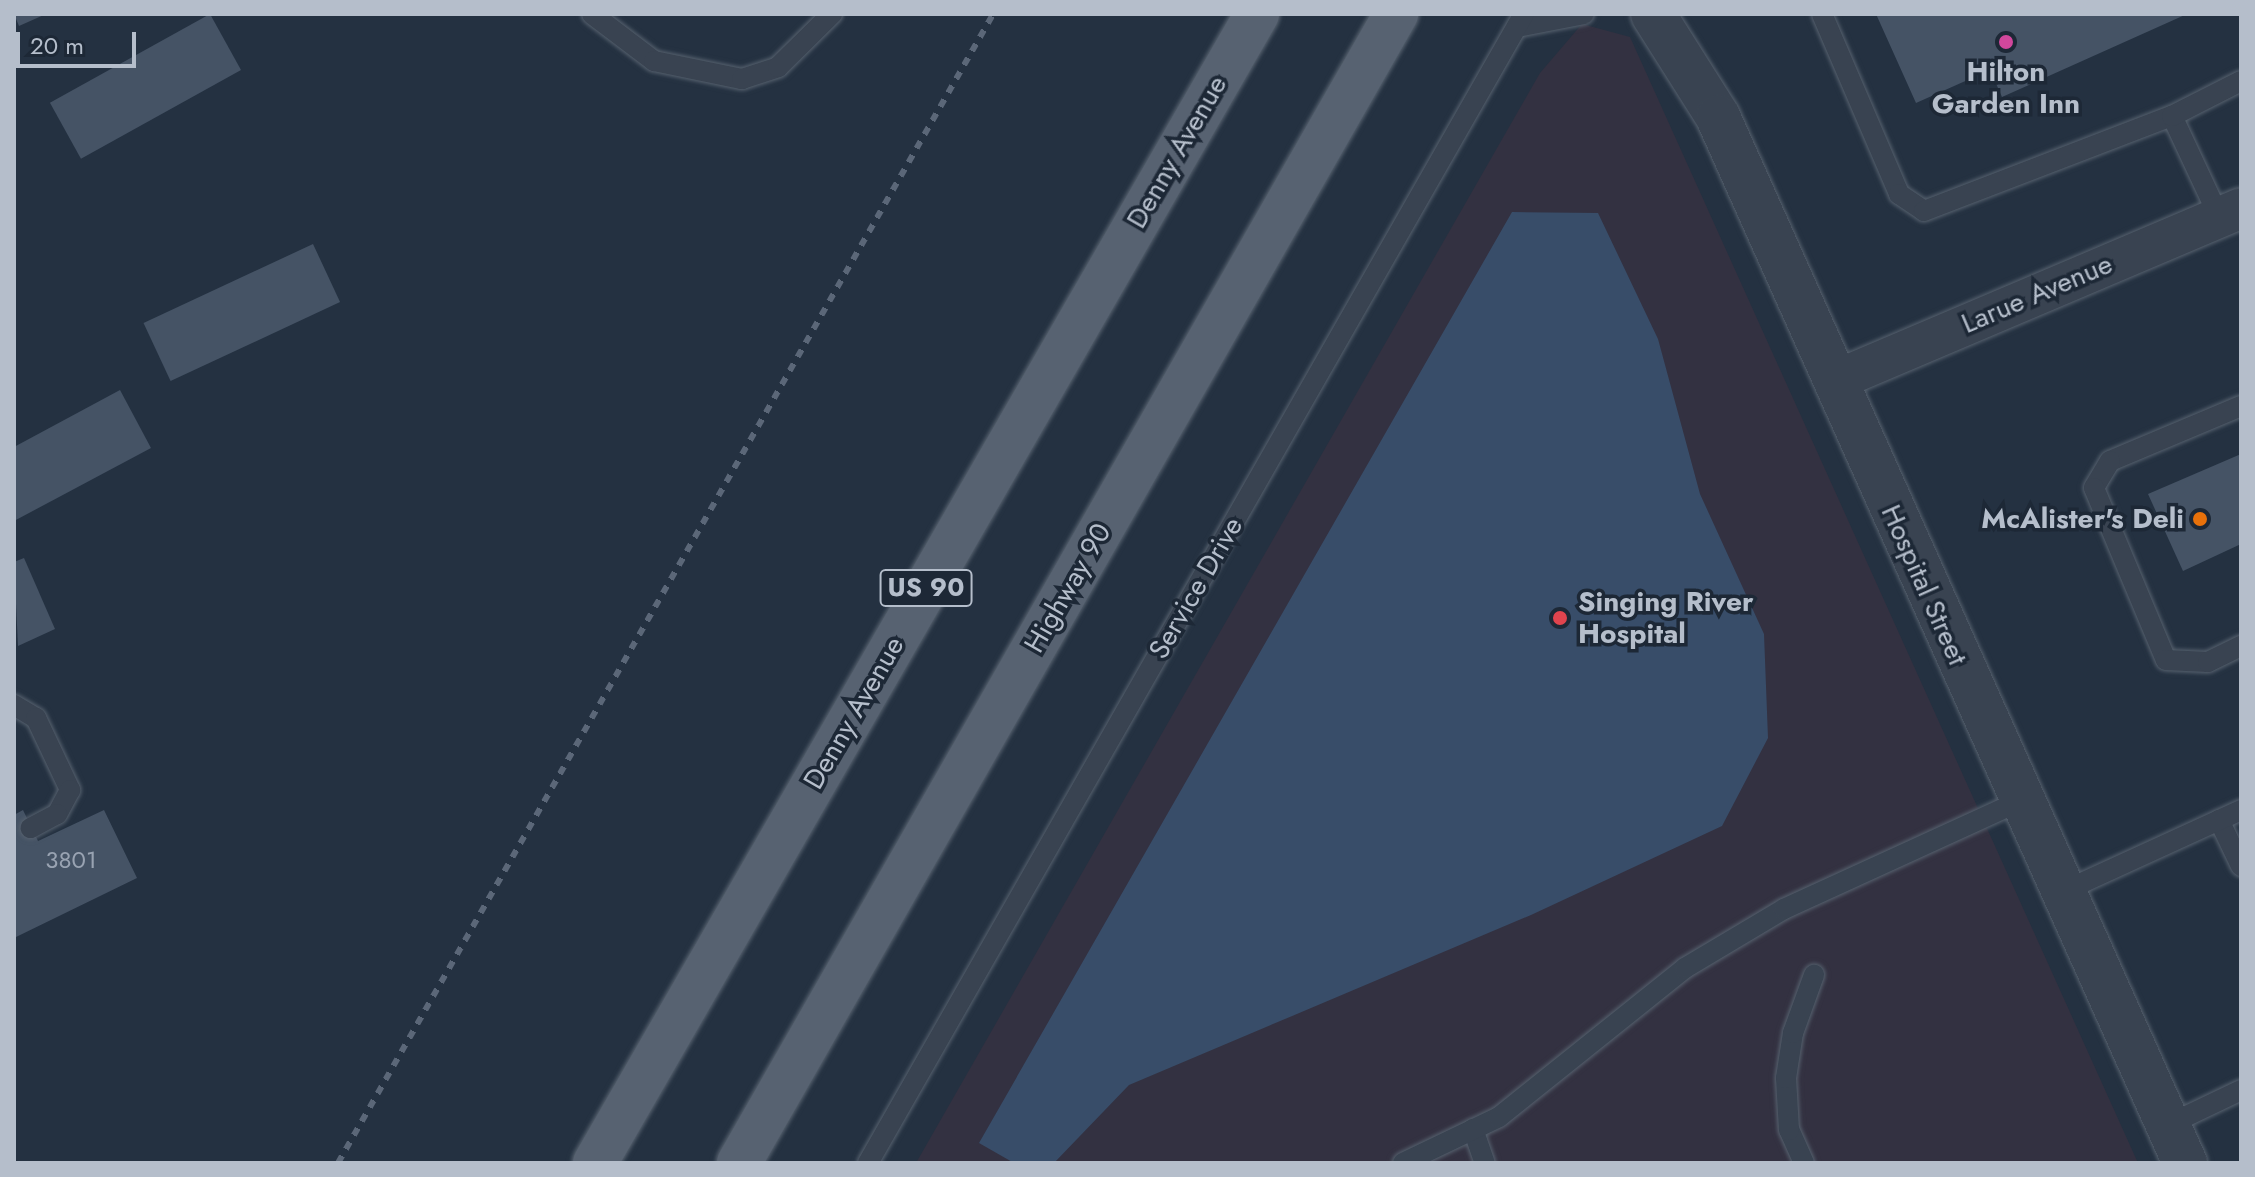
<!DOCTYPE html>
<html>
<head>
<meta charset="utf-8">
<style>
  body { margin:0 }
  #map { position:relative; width:2255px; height:1177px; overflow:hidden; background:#243141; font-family:Jost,sans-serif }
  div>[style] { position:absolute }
  .medical>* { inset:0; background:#333141 }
  .water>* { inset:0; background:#384d69 }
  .building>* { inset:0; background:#455365; transform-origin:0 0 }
  .roads { filter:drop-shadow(0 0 2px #56616e) drop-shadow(0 0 2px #56616e) }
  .service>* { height:20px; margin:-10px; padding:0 10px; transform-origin:10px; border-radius:10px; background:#394351 }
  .minor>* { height:40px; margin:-20px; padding:0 20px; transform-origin:20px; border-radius:20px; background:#394351 }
  .tertiary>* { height:44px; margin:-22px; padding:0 22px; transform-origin:22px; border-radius:22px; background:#394351 }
  .primary>* { height:44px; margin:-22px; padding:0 22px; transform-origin:22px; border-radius:22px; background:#576271 }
  .rail>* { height:6px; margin-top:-3px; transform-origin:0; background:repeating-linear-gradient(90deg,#5b6778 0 8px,transparent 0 16px) }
  .dots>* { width:22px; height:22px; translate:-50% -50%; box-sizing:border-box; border:4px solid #1d2836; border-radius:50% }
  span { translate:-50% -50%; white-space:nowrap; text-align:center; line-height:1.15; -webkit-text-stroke:7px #1d2836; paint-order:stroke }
  .number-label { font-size:24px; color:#99a3b2 }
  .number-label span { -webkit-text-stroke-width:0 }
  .shield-label span { padding:2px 6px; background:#1d2836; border:2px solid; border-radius:6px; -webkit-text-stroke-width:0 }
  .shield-label { font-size:26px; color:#b5becb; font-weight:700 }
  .poi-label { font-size:28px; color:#b5becb; font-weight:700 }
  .right { translate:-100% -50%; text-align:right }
  .left { translate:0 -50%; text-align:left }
  .street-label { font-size:28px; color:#b5becb }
  .frame { position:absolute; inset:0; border:16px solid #b5becb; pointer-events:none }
  .scale { position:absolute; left:16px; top:32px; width:120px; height:36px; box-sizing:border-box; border:4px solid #b5becb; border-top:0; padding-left:10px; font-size:24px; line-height:28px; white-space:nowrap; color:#b5becb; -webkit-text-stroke:6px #1d2836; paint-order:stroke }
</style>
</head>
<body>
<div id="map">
  <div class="medical">
    <div style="clip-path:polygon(1582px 24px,1630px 37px,2138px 1163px,916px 1163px,1540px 73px)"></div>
  </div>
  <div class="water">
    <div style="clip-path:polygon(1512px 212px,1598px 213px,1658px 339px,1700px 494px,1764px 634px,1768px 738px,1722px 826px,1531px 915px,1129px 1085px,1054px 1163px,1014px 1163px,979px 1143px)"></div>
  </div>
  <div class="building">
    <div style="clip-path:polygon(14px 14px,46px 14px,19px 26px)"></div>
    <div style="left:210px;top:14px;width:64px;height:183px;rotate:61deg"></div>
    <div style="clip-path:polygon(1876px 14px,2187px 14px,2002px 97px,1990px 70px,1916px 103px)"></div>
    <div style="left:313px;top:244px;width:64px;height:187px;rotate:65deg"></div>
    <div style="clip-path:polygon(120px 390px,151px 448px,14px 521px,14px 447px)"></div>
    <div style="clip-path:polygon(2241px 454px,2241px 544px,2183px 571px,2148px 494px)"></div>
    <div style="clip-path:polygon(24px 558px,55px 629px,18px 646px,14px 562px)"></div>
    <div style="clip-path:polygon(23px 810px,38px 841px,104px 810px,137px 878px,14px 938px,14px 815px)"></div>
  </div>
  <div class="roads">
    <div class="service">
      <div style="left:592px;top:14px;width:78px;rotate:37.2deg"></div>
      <div style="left:654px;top:61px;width:90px;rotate:11.6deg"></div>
      <div style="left:742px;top:79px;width:38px;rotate:-18deg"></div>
      <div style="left:778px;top:67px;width:76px;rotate:-44.5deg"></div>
      <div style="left:1822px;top:14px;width:196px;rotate:66.8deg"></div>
      <div style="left:1899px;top:194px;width:30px;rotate:34deg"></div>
      <div style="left:1924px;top:211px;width:266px;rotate:-21deg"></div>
      <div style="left:2172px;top:116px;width:111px;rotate:65deg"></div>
      <div style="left:1517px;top:27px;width:68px;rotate:-11deg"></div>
      <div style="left:2172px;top:116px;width:77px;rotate:-26.9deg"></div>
      <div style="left:2241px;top:406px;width:142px;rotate:157.2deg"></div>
      <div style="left:2110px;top:461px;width:31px;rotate:121deg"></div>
      <div style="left:2094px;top:488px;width:186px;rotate:67.3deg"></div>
      <div style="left:2166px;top:660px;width:42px;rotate:2.7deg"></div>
      <div style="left:2208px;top:662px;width:37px;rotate:-26deg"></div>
      <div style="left:14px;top:705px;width:26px;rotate:31deg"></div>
      <div style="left:36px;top:718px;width:80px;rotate:64.7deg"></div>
      <div style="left:70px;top:790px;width:27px;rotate:118deg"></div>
      <div style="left:57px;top:814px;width:30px;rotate:152deg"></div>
      <div style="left:2219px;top:820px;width:51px;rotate:64.4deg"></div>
      <div style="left:2062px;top:892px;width:197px;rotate:-24.6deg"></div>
      <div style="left:2168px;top:1125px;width:81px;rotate:-25.6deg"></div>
      <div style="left:1473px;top:1129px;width:36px;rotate:71deg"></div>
      <div style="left:868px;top:1163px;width:1323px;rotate:-60.28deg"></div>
      <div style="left:1403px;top:1163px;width:106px;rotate:-25.6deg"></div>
      <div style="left:1499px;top:1117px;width:238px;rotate:-38.7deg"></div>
      <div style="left:1685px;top:968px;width:115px;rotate:-30.8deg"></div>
      <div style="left:1784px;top:909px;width:260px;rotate:-24.6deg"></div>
      <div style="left:1804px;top:1163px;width:36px;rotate:-114deg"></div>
      <div style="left:1789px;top:1130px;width:52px;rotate:-93.3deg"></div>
      <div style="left:1786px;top:1078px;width:46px;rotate:-81.2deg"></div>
      <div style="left:1793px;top:1033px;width:62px;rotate:-70.1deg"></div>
    </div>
    <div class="minor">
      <div style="left:1834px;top:381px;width:442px;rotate:-23deg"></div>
    </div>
    <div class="tertiary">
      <div style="left:1653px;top:14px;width:122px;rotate:57.7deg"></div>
      <div style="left:1718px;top:117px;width:1146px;rotate:65.94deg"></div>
    </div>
    <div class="primary">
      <div style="left:595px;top:1163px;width:1326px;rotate:-60.05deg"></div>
      <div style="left:739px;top:1163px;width:1324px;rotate:-60.24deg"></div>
    </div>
  </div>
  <div class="rail">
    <div style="left:338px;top:1163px;width:1323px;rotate:-60.31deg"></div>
  </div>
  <div class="dots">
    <div style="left:2006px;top:42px;background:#d1479c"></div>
    <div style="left:2200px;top:519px;background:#e8710a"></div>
    <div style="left:1560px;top:618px;background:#e0444e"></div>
  </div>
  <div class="number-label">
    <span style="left:71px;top:860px">3801</span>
  </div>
  <div class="shield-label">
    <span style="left:926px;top:588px">US 90</span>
  </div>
  <div class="poi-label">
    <span style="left:2006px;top:88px">Hilton<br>Garden Inn</span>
    <span class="right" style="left:2184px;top:519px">McAlister's Deli</span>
    <span class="left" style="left:1578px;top:618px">Singing River<br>Hospital</span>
  </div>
  <div class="street-label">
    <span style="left:1177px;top:152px;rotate:-60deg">Denny Avenue</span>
    <span style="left:2037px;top:294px;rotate:-23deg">Larue Avenue</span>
    <span style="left:1924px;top:585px;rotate:66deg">Hospital Street</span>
    <span style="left:1068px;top:588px;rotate:-60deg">Highway 90</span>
    <span style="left:1196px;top:588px;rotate:-60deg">Service Drive</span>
    <span style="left:854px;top:713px;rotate:-60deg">Denny Avenue</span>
  </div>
  <div class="frame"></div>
  <div class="scale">20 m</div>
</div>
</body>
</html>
